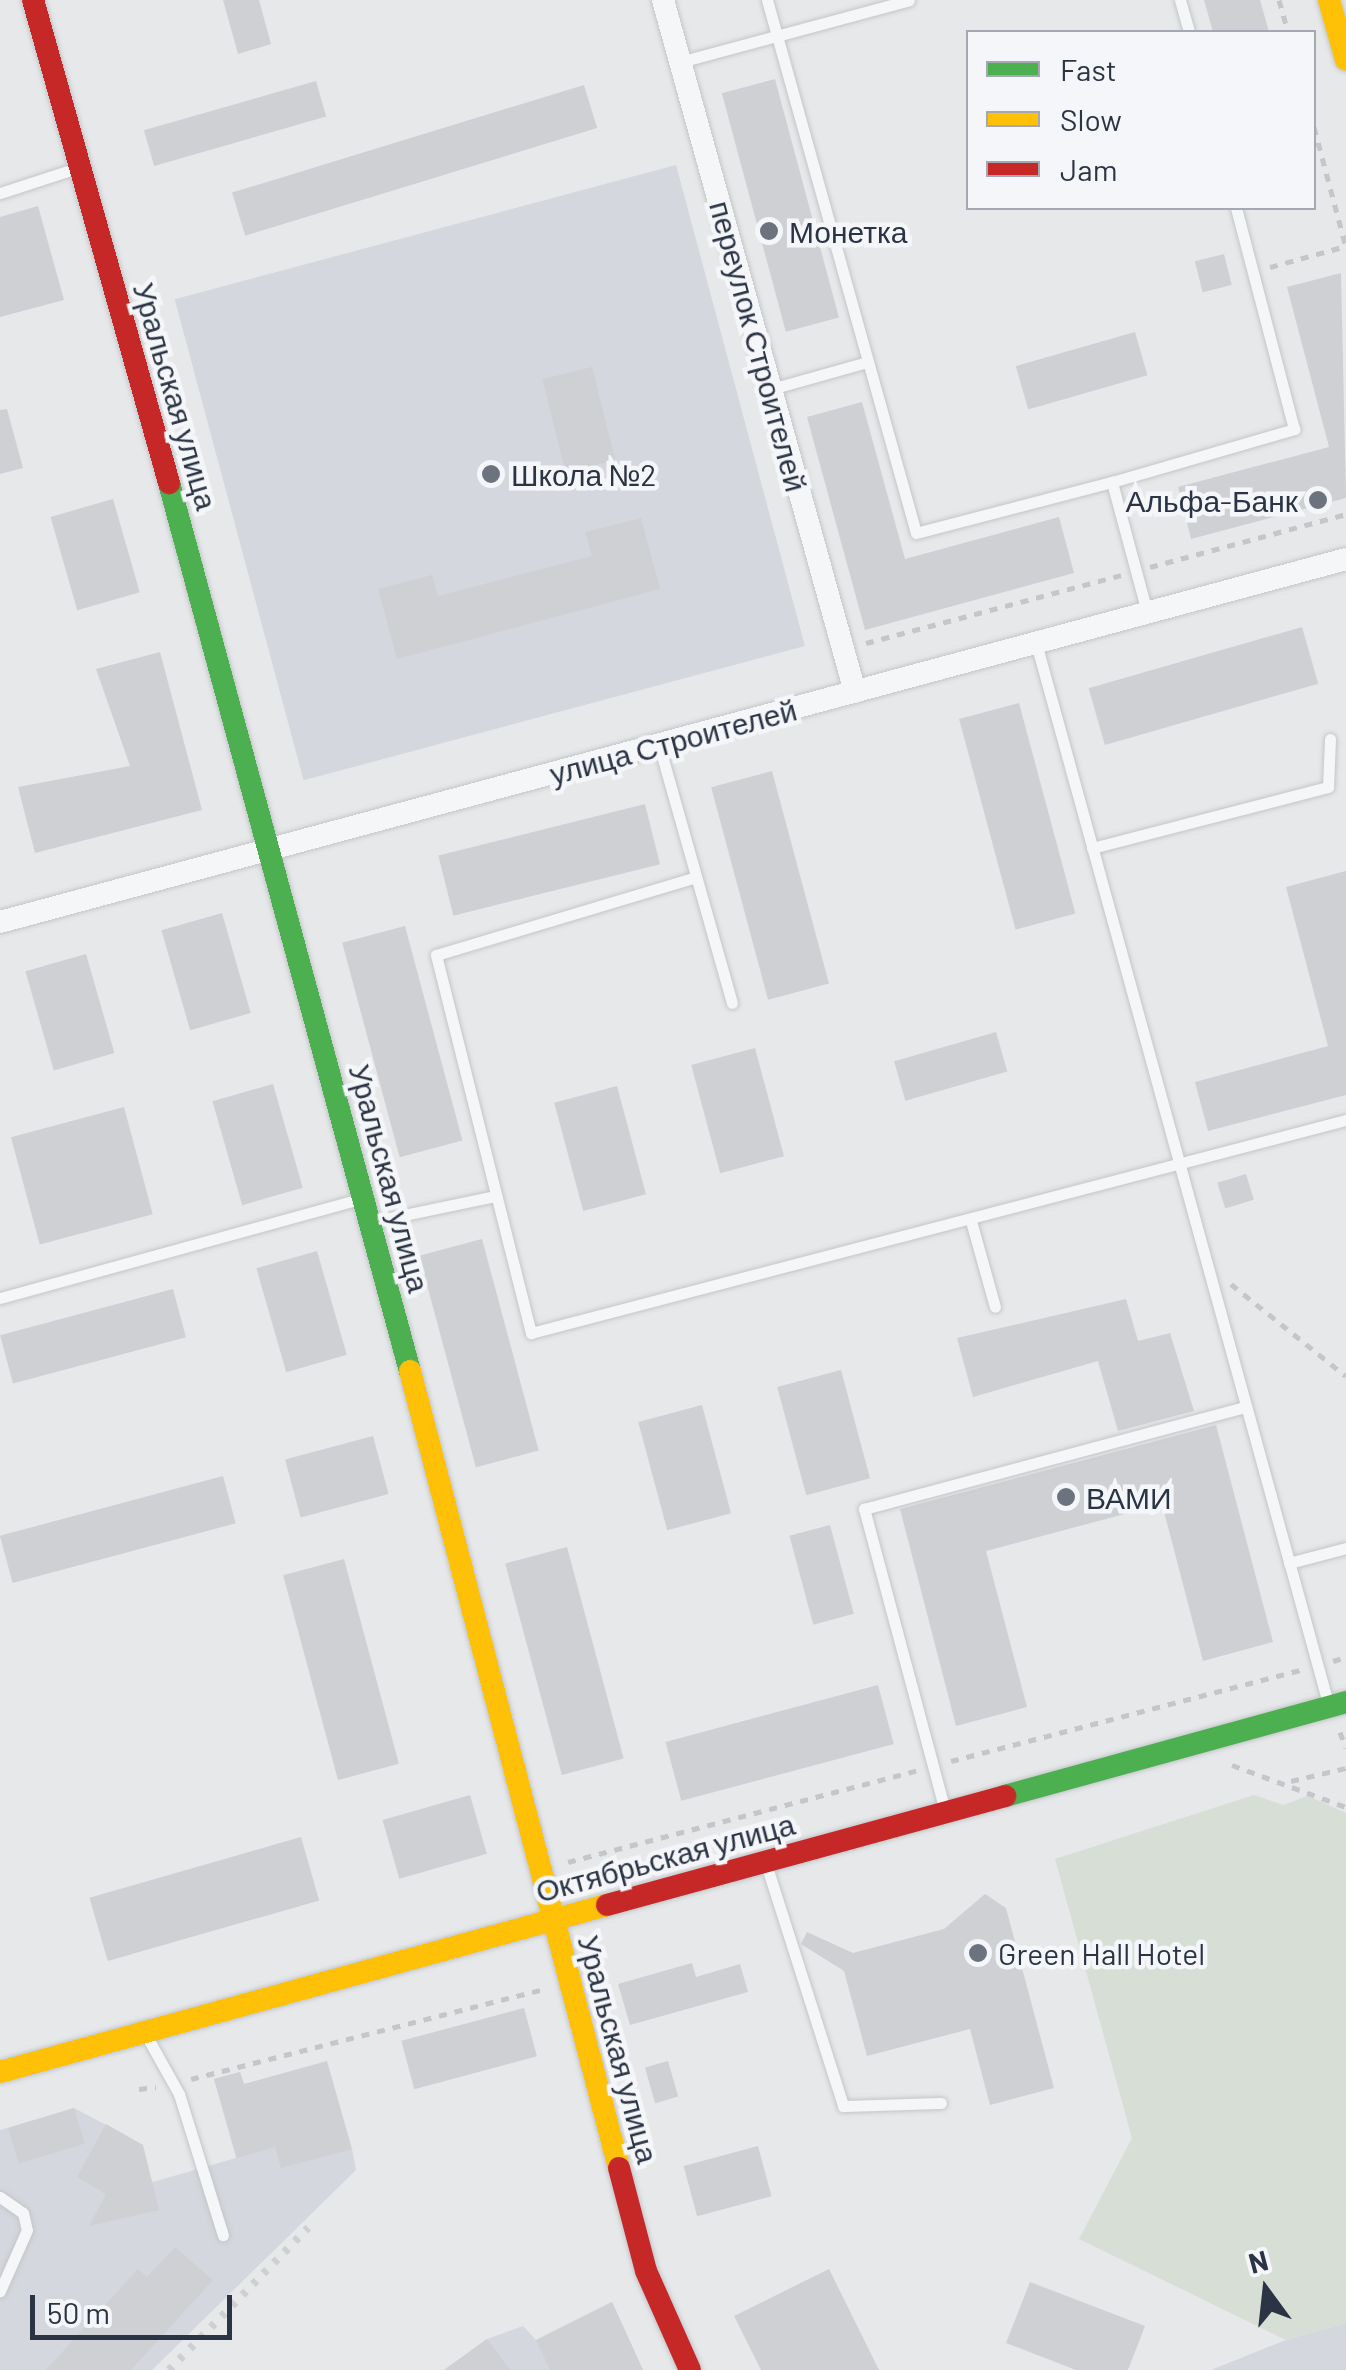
<!DOCTYPE html>
<html>
<head>
<meta charset="utf-8">
<style>
  body { margin:0 }
  #map { position:relative; width:1346px; height:2370px; overflow:hidden; background:#e6e8ea; font-family:Barlow,sans-serif }
  div>[style] { position:absolute }
  .built>* { inset:0; background:#d4d7dd; transform-origin:0 0 }
  .green>* { inset:0; background:#d6ded6 }
  .building>* { inset:0; background:#ced0d3; transform-origin:0 0 }
  .path>* { height:5px; margin-top:-2.5px; transform-origin:0; background:repeating-linear-gradient(90deg,#c5c6ca 0 8px,transparent 0 16px) }
  .roads { filter:drop-shadow(0 0 2px #c4c6c8) drop-shadow(0 0 2px #c4c6c8) }
  .lane>* { height:11px; margin:-5.5px; padding:0 5.5px; transform-origin:5.5px; border-radius:5.5px; background:#f5f6f7 }
  .street>* { height:22px; margin:-11px; padding:0 11px; transform-origin:11px; border-radius:11px; background:#f5f6f7 }
  .fast>* { height:22px; margin:-11px; padding:0 11px; transform-origin:11px; border-radius:11px; background:#4caf50 }
  .slow>* { height:22px; margin:-11px; padding:0 11px; transform-origin:11px; border-radius:11px; background:#ffc107 }
  .jam>* { height:22px; margin:-11px; padding:0 11px; transform-origin:11px; border-radius:11px; background:#c62828 }
  .rail>* { height:8px; margin-top:-4px; transform-origin:0; background:repeating-linear-gradient(90deg,#cecfd2 0 5px,transparent 0 15px) }
  .dots>* { width:28px; height:28px; translate:-50% -50%; box-sizing:border-box; border:5px solid #f4f6f9; border-radius:50% }
  span { translate:-50% -50%; white-space:nowrap; text-align:center; line-height:1.15; -webkit-text-stroke:9px #f4f6f9; paint-order:stroke }
  .poi-label { font-size:30px; color:#2b3445 }
  .left { translate:0 -50%; text-align:left }
  .right { translate:-100% -50%; text-align:right }
  .street-label { font-size:30px; color:#2b3445 }
  .legend { position:absolute; left:966px; top:30px; width:350px; height:180px; box-sizing:border-box; background:#f4f6f9; border:2px solid #a4a8b1; margin:0; padding:12px 18px; list-style:none; font-size:30px; color:#2b3445 }
  .legend li { display:flex; align-items:center; gap:20px; height:50px }
  .legend b { width:50px; border:2px solid #a4a8b1 }
  .north { position:absolute; left:1216px; top:2240px; width:100px; height:100px; -webkit-text-stroke:8px #f4f6f9; paint-order:stroke; rotate:345deg; font-size:28px; font-weight:700; line-height:40px; text-align:center; color:#2b3445 }
  .north::after { content:''; display:block; margin:auto; width:35px; height:45px; background:#2b3445; clip-path:polygon(50% 0,100% 100%,50% 72%,0 100%) }
  .scale { position:absolute; left:30px; top:2295px; width:202px; height:45px; box-sizing:border-box; border:5px solid #2b3445; border-top:0; padding-left:12px; font-size:30px; line-height:35px; white-space:nowrap; color:#2b3445; -webkit-text-stroke:8px #f4f6f9; paint-order:stroke }
</style>
</head>
<body>
<div id="map">
  <div class="built">
    <div style="left:676px;top:165px;width:498px;height:519px;rotate:75deg"></div>
    <div style="clip-path:polygon(240px 2072px,244px 2084px,352px 2149px,356px 2170px,152px 2370px,0 2370px,0 2130px,74px 2108px,106px 2125px,153px 2182px,236px 2158px,214px 2079px)"></div>
    <div style="clip-path:polygon(612px 2302px,643px 2370px,444px 2370px,487px 2339px,523px 2326px,536px 2340px)"></div>
    <div style="clip-path:polygon(1346px 2323px,1346px 2370px,1211px 2370px,1286px 2340px)"></div>
  </div>
  <div class="green">
    <div style="clip-path:polygon(1254px 1795px,1283px 1805px,1308px 1796px,1346px 1813px,1346px 2323px,1286px 2340px,1079px 2239px,1132px 2138px,1055px 1859px)"></div>
  </div>
  <div class="building">
    <div style="clip-path:polygon(223px 0,259px 0,271px 44px,238px 54px)"></div>
    <div style="clip-path:polygon(1204px 0,1260px 0,1269px 32px,1213px 32px)"></div>
    <div style="left:775px;top:79px;width:247px;height:55px;rotate:75deg"></div>
    <div style="left:316px;top:81px;width:37px;height:179px;rotate:74deg"></div>
    <div style="left:584px;top:85px;width:45px;height:368px;rotate:73deg"></div>
    <div style="clip-path:polygon(38px 206px,64px 300px,0 317px,0 217px)"></div>
    <div style="left:1224px;top:254px;width:32px;height:30px;rotate:76deg"></div>
    <div style="clip-path:polygon(1341px 273px,1346px 498px,1191px 539px,1178px 487px,1329px 447px,1287px 287px)"></div>
    <div style="left:1135px;top:332px;width:45px;height:124px;rotate:74deg"></div>
    <div style="left:592px;top:367px;width:96px;height:51px;rotate:76deg"></div>
    <div style="clip-path:polygon(862px 402px,905px 559px,1059px 517px,1074px 573px,865px 630px,807px 417px)"></div>
    <div style="clip-path:polygon(7px 409px,23px 468px,0 474px,0 410px)"></div>
    <div style="left:113px;top:499px;width:97px;height:65px;rotate:74deg"></div>
    <div style="clip-path:polygon(641px 518px,660px 589px,397px 659px,378px 589px,432px 575px,438px 596px,592px 556px,585px 532px)"></div>
    <div style="left:1302px;top:627px;width:59px;height:222px;rotate:74deg"></div>
    <div style="clip-path:polygon(160px 652px,202px 810px,35px 853px,18px 787px,130px 766px,96px 669px)"></div>
    <div style="left:1019px;top:703px;width:218px;height:62px;rotate:75deg"></div>
    <div style="left:772px;top:771px;width:220px;height:63px;rotate:75deg"></div>
    <div style="left:645px;top:804px;width:62px;height:213px;rotate:76deg"></div>
    <div style="clip-path:polygon(1346px 871px,1346px 1095px,1208px 1131px,1195px 1082px,1328px 1046px,1286px 887px)"></div>
    <div style="left:222px;top:913px;width:104px;height:63px;rotate:74deg"></div>
    <div style="left:405px;top:926px;width:222px;height:65px;rotate:75deg"></div>
    <div style="left:86px;top:954px;width:103px;height:63px;rotate:74deg"></div>
    <div style="left:996px;top:1032px;width:41px;height:106px;rotate:74deg"></div>
    <div style="left:755px;top:1048px;width:112px;height:66px;rotate:75deg"></div>
    <div style="left:273px;top:1084px;width:108px;height:63px;rotate:74deg"></div>
    <div style="left:617px;top:1086px;width:112px;height:65px;rotate:75deg"></div>
    <div style="left:124px;top:1107px;width:111px;height:117px;rotate:75deg"></div>
    <div style="left:1246px;top:1174px;width:27px;height:30px;rotate:73deg"></div>
    <div style="left:482px;top:1239px;width:219px;height:65px;rotate:75deg"></div>
    <div style="left:317px;top:1251px;width:108px;height:63px;rotate:74deg"></div>
    <div style="left:173px;top:1289px;width:50px;height:179px;rotate:75deg"></div>
    <div style="clip-path:polygon(1126px 1299px,1138px 1341px,1170px 1333px,1194px 1411px,1118px 1431px,1098px 1361px,973px 1397px,957px 1338px)"></div>
    <div style="left:841px;top:1370px;width:112px;height:66px;rotate:75deg"></div>
    <div style="left:702px;top:1405px;width:112px;height:66px;rotate:75deg"></div>
    <div style="clip-path:polygon(1216px 1425px,1273px 1642px,1203px 1661px,1162px 1504px,986px 1551px,1027px 1707px,956px 1726px,900px 1509px)"></div>
    <div style="left:373px;top:1436px;width:60px;height:91px;rotate:75deg"></div>
    <div style="left:223px;top:1476px;width:49px;height:231px;rotate:75deg"></div>
    <div style="left:830px;top:1525px;width:92px;height:42px;rotate:75deg"></div>
    <div style="left:567px;top:1547px;width:219px;height:64px;rotate:75deg"></div>
    <div style="left:344px;top:1559px;width:212px;height:63px;rotate:75deg"></div>
    <div style="left:878px;top:1685px;width:61px;height:220px;rotate:75deg"></div>
    <div style="left:470px;top:1795px;width:61px;height:91px;rotate:74deg"></div>
    <div style="left:301px;top:1837px;width:66px;height:220px;rotate:74deg"></div>
    <div style="clip-path:polygon(985px 1894px,1006px 1908px,1054px 2088px,990px 2105px,970px 2029px,867px 2056px,844px 1971px,801px 1944px,807px 1932px,853px 1953px,944px 1929px)"></div>
    <div style="clip-path:polygon(692px 1963px,696px 1977px,740px 1964px,748px 1992px,630px 2025px,618px 1984px)"></div>
    <div style="left:524px;top:2008px;width:50px;height:127px;rotate:75deg"></div>
    <div style="clip-path:polygon(327px 2061px,352px 2149px,281px 2168px,275px 2147px,237px 2158px,214px 2079px,240px 2072px,244px 2084px)"></div>
    <div style="left:668px;top:2061px;width:37px;height:24px;rotate:74deg"></div>
    <div style="left:74px;top:2108px;width:37px;height:69px;rotate:73deg"></div>
    <div style="clip-path:polygon(106px 2124px,143px 2145px,159px 2210px,89px 2226px,106px 2194px,77px 2177px)"></div>
    <div style="left:758px;top:2146px;width:52px;height:77px;rotate:75deg"></div>
    <div style="clip-path:polygon(175px 2247px,213px 2280px,131px 2370px,46px 2370px,138px 2269px,147px 2277px)"></div>
    <div style="clip-path:polygon(829px 2269px,879px 2370px,761px 2370px,734px 2316px)"></div>
    <div style="clip-path:polygon(1030px 2282px,1145px 2326px,1128px 2370px,1076px 2370px,1006px 2343px)"></div>
    <div style="clip-path:polygon(612px 2302px,643px 2370px,550px 2370px,536px 2340px)"></div>
    <div style="clip-path:polygon(487px 2339px,510px 2370px,444px 2370px)"></div>
  </div>
  <div class="path">
    <div style="left:1279px;top:0;width:33px;rotate:74deg"></div>
    <div style="left:1314px;top:127px;width:124px;rotate:75.1deg"></div>
    <div style="left:1270px;top:267px;width:79px;rotate:-15.4deg"></div>
    <div style="left:1150px;top:567px;width:203px;rotate:-15.1deg"></div>
    <div style="left:866px;top:643px;width:264px;rotate:-14.9deg"></div>
    <div style="left:1231px;top:1284px;width:147px;rotate:38.7deg"></div>
    <div style="left:1333px;top:1661px;width:14px;rotate:-17deg"></div>
    <div style="left:1340px;top:1732px;width:17px;rotate:69deg"></div>
    <div style="left:951px;top:1761px;width:364px;rotate:-14.6deg"></div>
    <div style="left:1232px;top:1765px;width:121px;rotate:20.2deg"></div>
    <div style="left:1291px;top:1781px;width:57px;rotate:-13.3deg"></div>
    <div style="left:568px;top:1862px;width:360px;rotate:-14.7deg"></div>
    <div style="left:191px;top:2079px;width:364px;rotate:-14.3deg"></div>
    <div style="left:139px;top:2089px;width:17px;rotate:-7deg"></div>
  </div>
  <div class="roads">
    <div class="lane">
      <div style="left:767px;top:0;width:553px;rotate:74.38deg"></div>
      <div style="left:916px;top:533px;width:203px;rotate:-14.6deg"></div>
      <div style="left:1180px;top:0;width:33px;rotate:74deg"></div>
      <div style="left:680px;top:62px;width:237px;rotate:-15.1deg"></div>
      <div style="left:0;top:193px;width:81px;rotate:-18deg"></div>
      <div style="left:771px;top:389px;width:100px;rotate:-15.7deg"></div>
      <div style="left:1147px;top:612px;width:135px;rotate:-105.1deg"></div>
      <div style="left:1112px;top:482px;width:190px;rotate:-16.2deg"></div>
      <div style="left:1294px;top:429px;width:228px;rotate:-104.7deg"></div>
      <div style="left:1036px;top:643px;width:1099px;rotate:74.6deg"></div>
      <div style="left:659px;top:745px;width:268px;rotate:74.2deg"></div>
      <div style="left:1092px;top:848px;width:244px;rotate:-14.5deg"></div>
      <div style="left:1328px;top:787px;width:48px;rotate:-87.6deg"></div>
      <div style="left:696px;top:877px;width:271px;rotate:163.3deg"></div>
      <div style="left:436px;top:955px;width:390px;rotate:75.9deg"></div>
      <div style="left:531px;top:1333px;width:842px;rotate:-14.65deg"></div>
      <div style="left:375px;top:1221px;width:124px;rotate:-11.7deg"></div>
      <div style="left:971px;top:1221px;width:89px;rotate:74.4deg"></div>
      <div style="left:0;top:1298px;width:376px;rotate:-15.4deg"></div>
      <div style="left:1289px;top:1563px;width:59px;rotate:-14.7deg"></div>
      <div style="left:944px;top:1807px;width:309px;rotate:-105deg"></div>
      <div style="left:864px;top:1509px;width:395px;rotate:-15deg"></div>
      <div style="left:766px;top:1864px;width:254px;rotate:72.3deg"></div>
      <div style="left:843px;top:2106px;width:98px;rotate:-1.8deg"></div>
      <div style="left:146px;top:2035px;width:68px;rotate:60.8deg"></div>
      <div style="left:179px;top:2094px;width:148px;rotate:72.7deg"></div>
      <div style="left:0;top:2197px;width:28px;rotate:35deg"></div>
      <div style="left:23px;top:2213px;width:17px;rotate:77deg"></div>
      <div style="left:27px;top:2230px;width:67px;rotate:113.9deg"></div>
    </div>
    <div class="street">
      <div style="left:663px;top:0;width:718px;rotate:74.49deg"></div>
      <div style="left:0;top:922px;width:1394px;rotate:-15.09deg"></div>
    </div>
    <div class="fast">
      <div style="left:169px;top:483px;width:920px;rotate:74.82deg"></div>
      <div style="left:1005px;top:1796px;width:354px;rotate:-15.4deg"></div>
    </div>
    <div class="slow">
      <div style="left:1329px;top:0;width:62px;rotate:74.2deg"></div>
      <div style="left:410px;top:1371px;width:824px;rotate:75.31deg"></div>
      <div style="left:0;top:2072px;width:630px;rotate:-15.38deg"></div>
    </div>
    <div class="jam">
      <div style="left:33px;top:0;width:502px;rotate:74.27deg"></div>
      <div style="left:607px;top:1905px;width:413px;rotate:-15.3deg"></div>
      <div style="left:619px;top:2168px;width:106px;rotate:75.3deg"></div>
      <div style="left:646px;top:2271px;width:108px;rotate:66deg"></div>
    </div>
  </div>
  <div class="rail">
    <div style="left:169px;top:2370px;width:199px;rotate:-45.6deg"></div>
  </div>
  <div class="dots">
    <div style="left:769px;top:231px;background:#6c737f"></div>
    <div style="left:491px;top:474px;background:#6c737f"></div>
    <div style="left:1318px;top:500px;background:#6c737f"></div>
    <div style="left:1066px;top:1497px;background:#6c737f"></div>
    <div style="left:978px;top:1953px;background:#6c737f"></div>
  </div>
  <div class="poi-label">
    <span class="left" style="left:789px;top:231px">Монетка</span>
    <span class="left" style="left:511px;top:474px">Школа №2</span>
    <span class="right" style="left:1298px;top:500px">Альфа-Банк</span>
    <span class="left" style="left:1086px;top:1497px">ВАМИ</span>
    <span class="left" style="left:998px;top:1953px">Green Hall Hotel</span>
  </div>
  <div class="street-label">
    <span style="left:759px;top:346px;rotate:75deg">переулок Строителей</span>
    <span style="left:176px;top:396px;rotate:74deg">Уральская улица</span>
    <span style="left:673px;top:741px;rotate:-15deg">улица Строителей</span>
    <span style="left:390px;top:1178px;rotate:75deg">Уральская улица</span>
    <span style="left:665px;top:1857px;rotate:-15deg">Октябрьская улица</span>
    <span style="left:619px;top:2049px;rotate:75deg">Уральская улица</span>
  </div>
  <ul class="legend">
  <li><b style="height:12px;background:#4caf50"></b>Fast</li>
  <li><b style="height:12px;background:#ffc107"></b>Slow</li>
  <li><b style="height:12px;background:#c62828"></b>Jam</li>
  </ul>
  <div class="north">N</div>
  <div class="scale">50 m</div>
</div>
</body>
</html>
